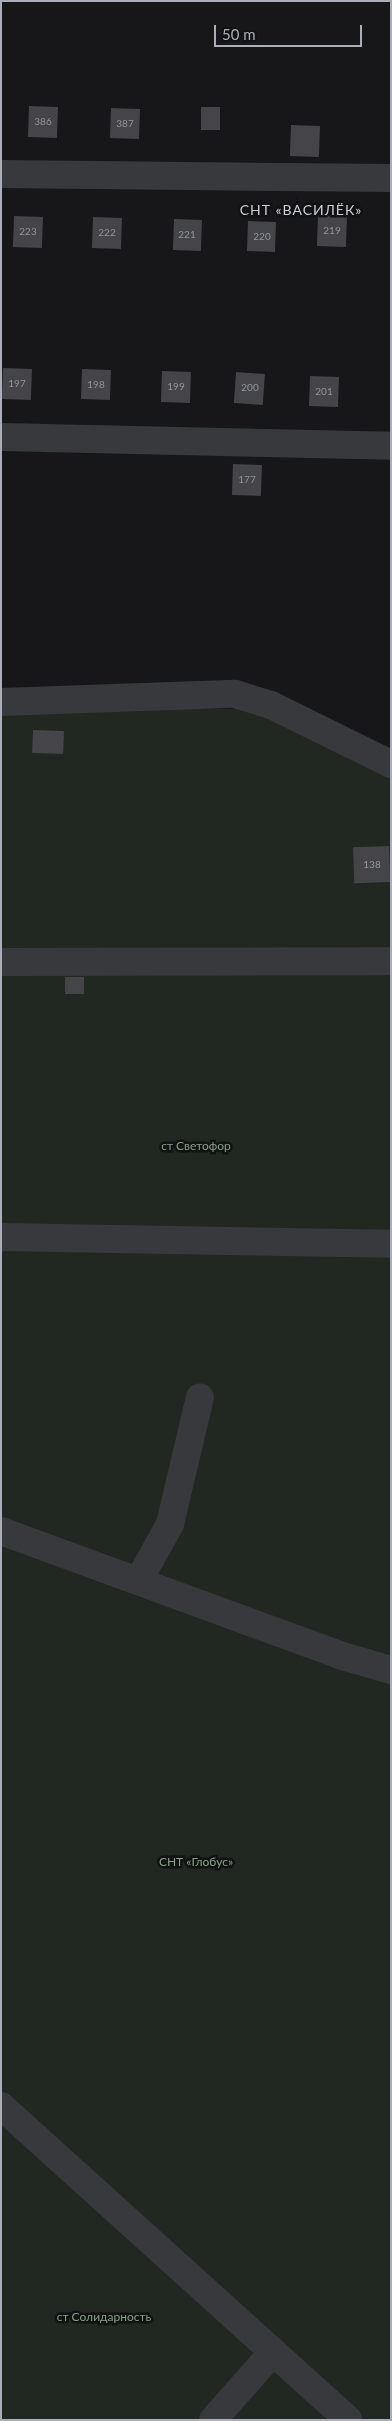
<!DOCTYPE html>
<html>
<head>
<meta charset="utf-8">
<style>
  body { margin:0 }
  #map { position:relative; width:392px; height:2421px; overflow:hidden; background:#171719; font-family:Lato,sans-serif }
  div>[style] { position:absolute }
  .green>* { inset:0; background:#212822 }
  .building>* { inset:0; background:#444449; transform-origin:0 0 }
  .minor>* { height:28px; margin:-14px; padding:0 14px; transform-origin:14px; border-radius:14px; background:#38393d }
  span { translate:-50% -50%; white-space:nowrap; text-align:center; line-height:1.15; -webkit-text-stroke:5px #121214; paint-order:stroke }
  .number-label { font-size:10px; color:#90949c }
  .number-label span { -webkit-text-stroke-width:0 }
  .park-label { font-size:12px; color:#82a283 }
  .neighbourhood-label { font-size:14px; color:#cacdd4; letter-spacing:1px }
  .frame { position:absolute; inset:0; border:2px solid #aaaeb8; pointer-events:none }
  .scale { position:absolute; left:214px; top:25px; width:148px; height:22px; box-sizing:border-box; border:2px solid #aaaeb8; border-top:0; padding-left:6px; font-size:15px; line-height:18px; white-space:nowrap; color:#aaaeb8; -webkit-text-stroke:4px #121214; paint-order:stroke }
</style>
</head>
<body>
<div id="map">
  <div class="green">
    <div style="clip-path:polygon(1px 709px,275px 709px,391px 765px,391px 2420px,1px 2420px)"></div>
  </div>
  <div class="building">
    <div style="left:29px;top:106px;width:29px;height:31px;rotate:2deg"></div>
    <div style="left:201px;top:107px;width:19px;height:23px"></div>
    <div style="left:111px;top:108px;width:29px;height:30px;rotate:2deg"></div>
    <div style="left:291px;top:125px;width:29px;height:31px;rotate:2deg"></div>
    <div style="left:318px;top:215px;width:29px;height:31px;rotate:2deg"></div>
    <div style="left:14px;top:216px;width:29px;height:31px;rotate:2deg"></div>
    <div style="left:93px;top:217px;width:29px;height:31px;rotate:2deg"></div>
    <div style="left:174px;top:219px;width:28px;height:31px;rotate:2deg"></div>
    <div style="left:248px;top:221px;width:28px;height:30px;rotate:2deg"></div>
    <div style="left:3px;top:368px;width:29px;height:31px;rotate:2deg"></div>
    <div style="left:82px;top:369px;width:29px;height:30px;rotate:2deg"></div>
    <div style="left:162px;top:371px;width:29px;height:31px;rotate:2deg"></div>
    <div style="left:236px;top:372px;width:29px;height:31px;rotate:4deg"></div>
    <div style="left:310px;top:376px;width:29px;height:30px;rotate:2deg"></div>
    <div style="left:233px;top:464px;width:29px;height:31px;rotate:2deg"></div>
    <div style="left:33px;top:730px;width:31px;height:23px;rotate:2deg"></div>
    <div style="left:389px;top:846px;width:36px;height:36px;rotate:88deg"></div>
    <div style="left:65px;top:977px;width:19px;height:17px"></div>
  </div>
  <div class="minor">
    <div style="left:1px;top:174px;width:390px;rotate:0.6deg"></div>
    <div style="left:1px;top:437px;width:390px;rotate:1.3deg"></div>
    <div style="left:1px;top:702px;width:234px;rotate:-2deg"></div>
    <div style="left:235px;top:694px;width:38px;rotate:17deg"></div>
    <div style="left:271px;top:705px;width:134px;rotate:26.2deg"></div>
    <div style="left:1px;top:962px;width:390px;rotate:-0.1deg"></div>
    <div style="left:1px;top:1237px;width:390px;rotate:1deg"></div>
    <div style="left:1px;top:1531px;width:360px;rotate:20.1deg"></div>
    <div style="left:339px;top:1655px;width:54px;rotate:16.1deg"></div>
    <div style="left:139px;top:1580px;width:64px;rotate:-61deg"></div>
    <div style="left:170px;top:1524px;width:130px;rotate:-76.7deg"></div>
    <div style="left:1px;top:2106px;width:468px;rotate:42.1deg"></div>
    <div style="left:213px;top:2420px;width:91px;rotate:-48.6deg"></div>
  </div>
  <div class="number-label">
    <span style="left:43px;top:122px">386</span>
    <span style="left:125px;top:124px">387</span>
    <span style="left:332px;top:231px">219</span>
    <span style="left:28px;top:232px">223</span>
    <span style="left:107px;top:233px">222</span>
    <span style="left:187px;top:235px">221</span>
    <span style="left:262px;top:237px">220</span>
    <span style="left:17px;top:384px">197</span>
    <span style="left:96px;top:385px">198</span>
    <span style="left:176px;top:387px">199</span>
    <span style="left:250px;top:388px">200</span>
    <span style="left:324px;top:392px">201</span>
    <span style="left:247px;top:480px">177</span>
    <span style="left:372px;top:865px">138</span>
  </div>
  <div class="park-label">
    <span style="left:196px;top:1146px">ст Светофор</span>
    <span style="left:196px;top:1862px">СНТ «Глобус»</span>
    <span style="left:104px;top:2317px">ст Солидарность</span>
  </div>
  <div class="neighbourhood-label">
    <span style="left:301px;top:210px">СНТ «ВАСИЛЁК»</span>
  </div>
  <div class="frame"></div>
  <div class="scale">50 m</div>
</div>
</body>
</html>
